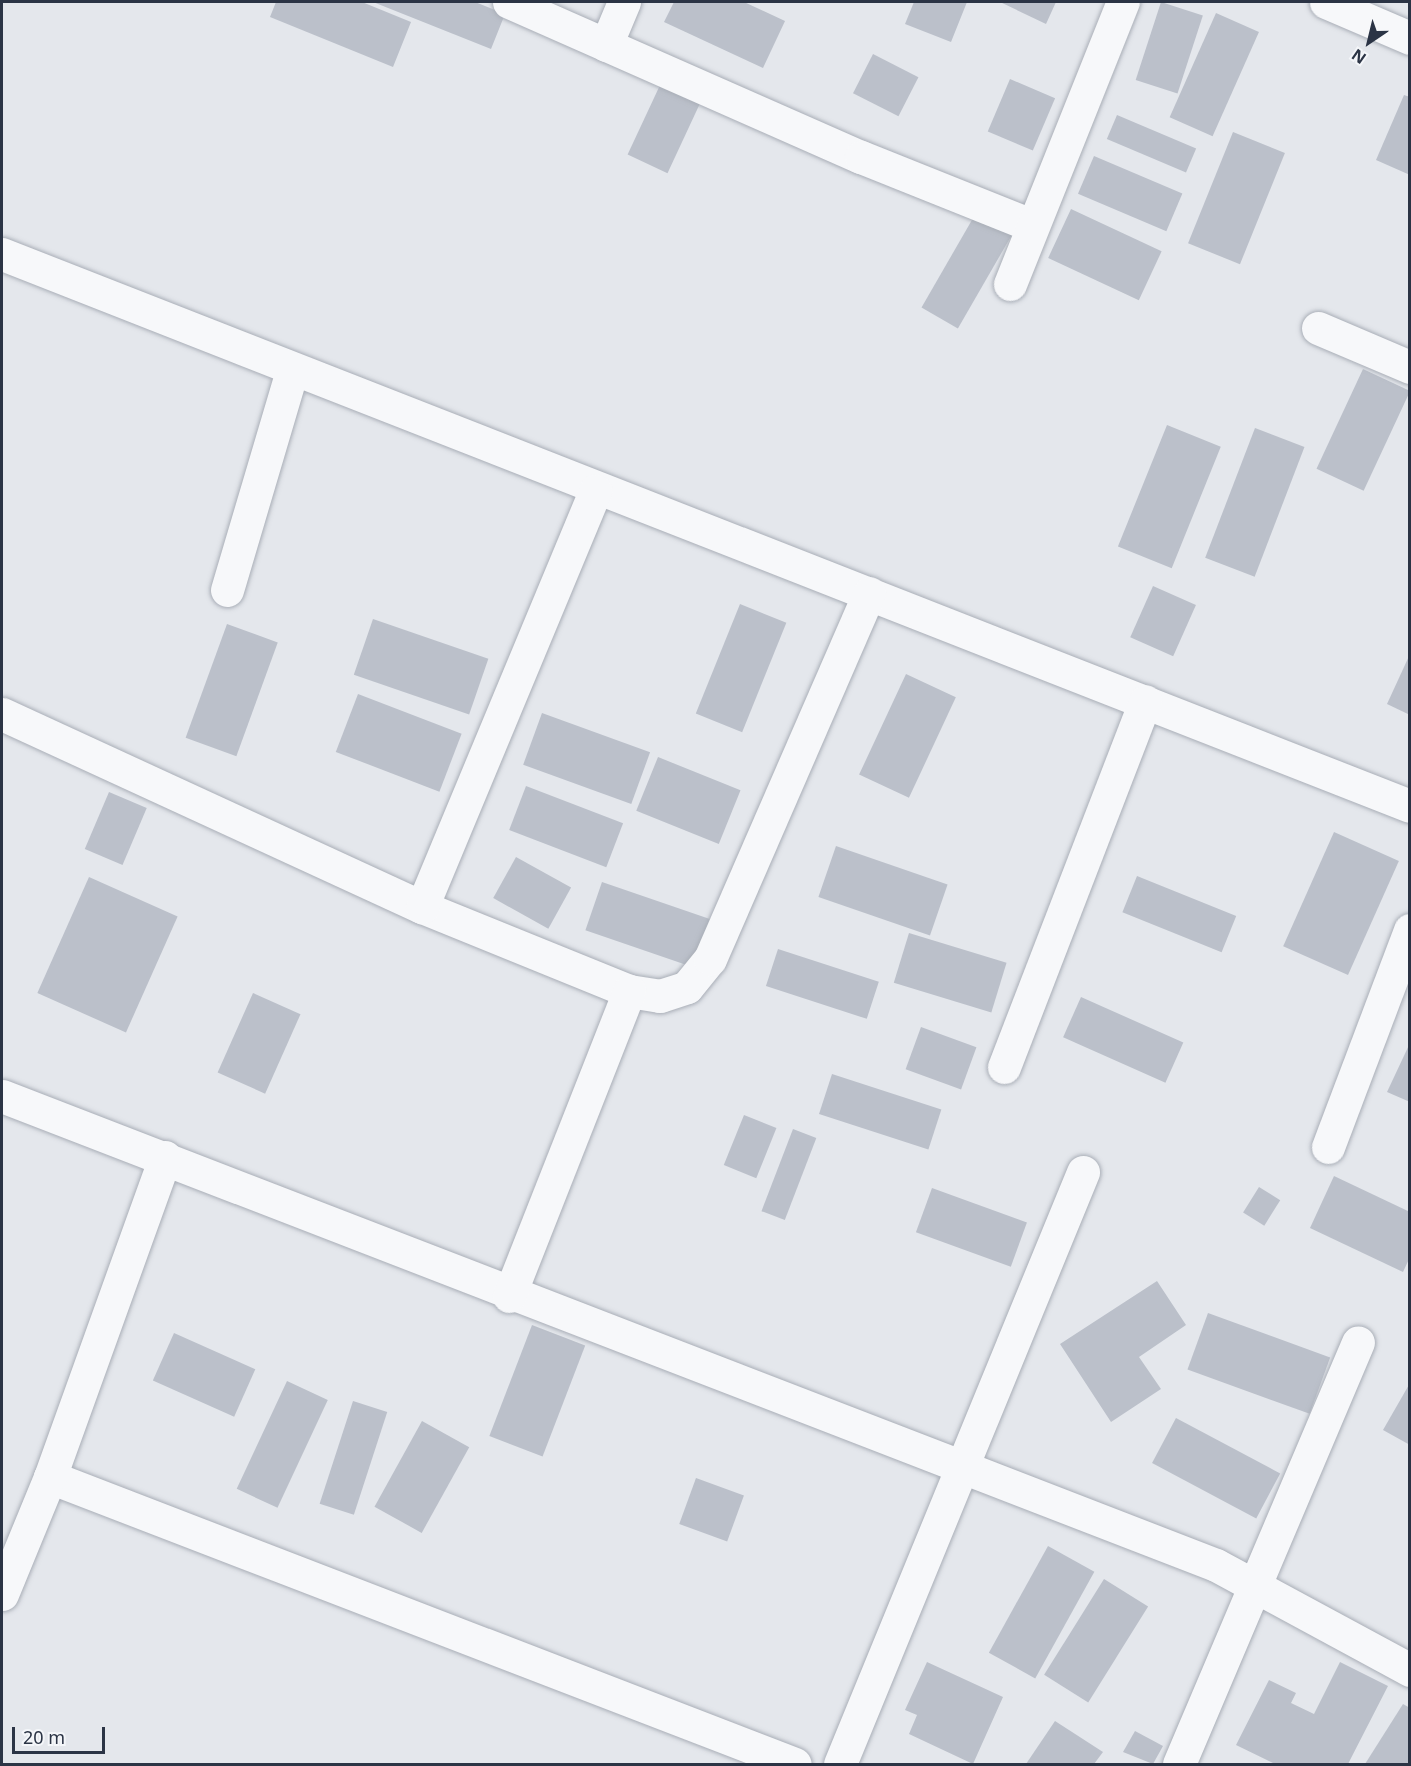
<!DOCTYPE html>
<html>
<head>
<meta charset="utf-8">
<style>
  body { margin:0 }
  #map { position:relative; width:1411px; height:1766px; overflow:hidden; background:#e4e7ec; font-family:"Noto Sans",sans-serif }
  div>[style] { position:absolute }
  .building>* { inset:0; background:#bbc0ca; transform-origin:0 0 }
  .roads { filter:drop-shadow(0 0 2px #a9aeb7) drop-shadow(0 0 2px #a9aeb7) }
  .street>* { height:33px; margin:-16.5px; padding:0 16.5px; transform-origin:16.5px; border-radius:16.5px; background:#f7f8fa }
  span { translate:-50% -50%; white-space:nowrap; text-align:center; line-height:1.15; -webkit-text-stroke:4.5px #f4f6f9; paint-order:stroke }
  .frame { position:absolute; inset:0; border:3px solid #2b3445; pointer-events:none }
  .north { position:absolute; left:1339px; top:12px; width:60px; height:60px; -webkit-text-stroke:4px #f4f6f9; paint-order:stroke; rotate:215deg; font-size:16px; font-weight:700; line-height:24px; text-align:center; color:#2b3445 }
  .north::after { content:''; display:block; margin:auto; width:21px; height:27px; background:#2b3445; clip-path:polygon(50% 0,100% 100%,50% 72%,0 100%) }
  .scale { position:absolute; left:12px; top:1727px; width:93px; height:27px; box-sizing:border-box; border:3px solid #2b3445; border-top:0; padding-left:8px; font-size:18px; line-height:21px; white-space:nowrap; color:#2b3445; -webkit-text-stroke:4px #f4f6f9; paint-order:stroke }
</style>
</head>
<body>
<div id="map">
  <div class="building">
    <div style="clip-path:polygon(276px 2px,362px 2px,411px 22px,393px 67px,270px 17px)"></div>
    <div style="clip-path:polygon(373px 2px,475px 2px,505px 14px,491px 49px)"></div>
    <div style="clip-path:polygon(674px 2px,744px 2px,785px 21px,763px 68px,664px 22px)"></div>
    <div style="clip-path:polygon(914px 2px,967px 2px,951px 42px,905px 24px)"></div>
    <div style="clip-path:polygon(1000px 2px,1056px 2px,1046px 24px)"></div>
    <div style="left:1161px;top:2px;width:44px;height:82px;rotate:18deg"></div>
    <div style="left:1216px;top:13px;width:47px;height:114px;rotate:24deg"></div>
    <div style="left:873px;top:54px;width:51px;height:44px;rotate:27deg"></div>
    <div style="left:1010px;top:79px;width:49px;height:57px;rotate:23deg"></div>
    <div style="left:661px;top:83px;width:44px;height:79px;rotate:25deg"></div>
    <div style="clip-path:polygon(1404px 95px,1410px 97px,1410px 175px,1376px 160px)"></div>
    <div style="left:1117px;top:115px;width:86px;height:26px;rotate:23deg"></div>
    <div style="left:1233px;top:132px;width:56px;height:120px;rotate:22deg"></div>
    <div style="left:1094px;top:156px;width:96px;height:41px;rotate:23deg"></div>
    <div style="left:1071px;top:209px;width:100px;height:54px;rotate:25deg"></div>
    <div style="left:976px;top:213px;width:42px;height:109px;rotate:30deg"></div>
    <div style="left:1363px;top:369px;width:52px;height:110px;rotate:25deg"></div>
    <div style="left:1167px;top:425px;width:58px;height:131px;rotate:22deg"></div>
    <div style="left:1255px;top:428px;width:53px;height:139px;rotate:21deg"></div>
    <div style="left:1153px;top:586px;width:47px;height:56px;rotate:24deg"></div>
    <div style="left:740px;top:604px;width:50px;height:118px;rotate:22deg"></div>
    <div style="left:373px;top:619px;width:122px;height:59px;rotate:19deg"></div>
    <div style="left:227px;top:624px;width:54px;height:121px;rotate:20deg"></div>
    <div style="clip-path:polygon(1410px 654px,1410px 715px,1387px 704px)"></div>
    <div style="left:906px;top:674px;width:55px;height:111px;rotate:25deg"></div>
    <div style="left:358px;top:694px;width:111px;height:62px;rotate:21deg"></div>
    <div style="left:542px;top:713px;width:115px;height:55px;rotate:20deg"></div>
    <div style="left:658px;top:757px;width:89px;height:58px;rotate:22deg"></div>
    <div style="left:526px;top:786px;width:104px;height:47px;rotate:21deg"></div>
    <div style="left:109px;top:792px;width:41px;height:62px;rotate:23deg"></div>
    <div style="left:1334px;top:832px;width:71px;height:125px;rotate:24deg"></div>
    <div style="left:836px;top:846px;width:118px;height:54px;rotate:19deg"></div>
    <div style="left:516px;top:857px;width:63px;height:47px;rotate:29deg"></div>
    <div style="left:1137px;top:876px;width:107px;height:39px;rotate:22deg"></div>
    <div style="left:89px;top:877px;width:97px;height:127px;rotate:24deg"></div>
    <div style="left:602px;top:882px;width:114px;height:51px;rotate:19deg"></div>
    <div style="left:909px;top:933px;width:102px;height:52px;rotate:17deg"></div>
    <div style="left:778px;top:949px;width:106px;height:39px;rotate:18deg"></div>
    <div style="left:253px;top:993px;width:52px;height:87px;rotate:24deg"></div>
    <div style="left:1081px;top:997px;width:112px;height:44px;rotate:24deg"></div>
    <div style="left:921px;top:1027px;width:59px;height:45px;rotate:20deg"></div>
    <div style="clip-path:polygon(1410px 1043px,1410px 1102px,1387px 1092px)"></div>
    <div style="left:832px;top:1074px;width:115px;height:42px;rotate:18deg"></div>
    <div style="left:744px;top:1115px;width:35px;height:54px;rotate:22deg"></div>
    <div style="left:793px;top:1129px;width:25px;height:88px;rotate:21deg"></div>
    <div style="clip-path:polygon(1334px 1176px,1410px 1212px,1410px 1257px,1403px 1272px,1310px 1228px)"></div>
    <div style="left:1259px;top:1187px;width:25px;height:30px;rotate:32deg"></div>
    <div style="left:932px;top:1188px;width:101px;height:47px;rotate:20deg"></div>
    <div style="clip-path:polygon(1157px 1281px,1186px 1325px,1139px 1357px,1161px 1389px,1111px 1422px,1060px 1344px)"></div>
    <div style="left:1208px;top:1313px;width:130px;height:60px;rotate:20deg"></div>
    <div style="left:532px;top:1325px;width:57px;height:119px;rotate:21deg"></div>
    <div style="left:174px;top:1333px;width:89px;height:52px;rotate:24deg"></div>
    <div style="left:287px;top:1381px;width:45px;height:119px;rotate:25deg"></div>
    <div style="clip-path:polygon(1410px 1383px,1410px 1445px,1383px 1430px)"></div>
    <div style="left:353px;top:1401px;width:36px;height:108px;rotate:18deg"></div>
    <div style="left:1176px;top:1418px;width:118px;height:51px;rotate:28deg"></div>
    <div style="left:422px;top:1421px;width:54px;height:98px;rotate:29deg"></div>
    <div style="left:696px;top:1478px;width:51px;height:49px;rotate:20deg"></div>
    <div style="left:1048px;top:1546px;width:53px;height:122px;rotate:29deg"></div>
    <div style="left:1104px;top:1579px;width:52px;height:113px;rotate:32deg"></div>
    <div style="clip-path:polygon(927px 1662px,1003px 1697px,973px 1764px,909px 1734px,917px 1715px,905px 1710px)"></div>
    <div style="clip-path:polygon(1340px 1662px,1388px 1686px,1348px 1764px,1275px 1764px,1236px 1745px,1269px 1680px,1296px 1693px,1291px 1703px,1314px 1714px)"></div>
    <div style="clip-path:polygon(1403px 1704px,1410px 1708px,1410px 1764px,1365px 1764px)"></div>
    <div style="clip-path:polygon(1055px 1721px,1103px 1752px,1094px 1764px,1026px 1764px)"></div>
    <div style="clip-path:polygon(1135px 1731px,1163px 1746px,1153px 1764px,1123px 1752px)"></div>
  </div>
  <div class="roads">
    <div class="street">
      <div style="left:509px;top:2px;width:385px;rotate:23.8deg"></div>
      <div style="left:861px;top:157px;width:183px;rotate:21.8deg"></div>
      <div style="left:1326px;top:2px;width:91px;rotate:23.2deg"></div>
      <div style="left:606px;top:45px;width:47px;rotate:-67.3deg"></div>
      <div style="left:2px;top:254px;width:1512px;rotate:21.41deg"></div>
      <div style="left:1010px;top:284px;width:304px;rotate:-68.2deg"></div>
      <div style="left:1318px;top:328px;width:100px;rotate:23deg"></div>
      <div style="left:227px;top:590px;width:228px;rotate:-73.5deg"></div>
      <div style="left:2px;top:714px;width:462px;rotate:24.7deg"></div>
      <div style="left:422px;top:907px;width:223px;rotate:22.1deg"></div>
      <div style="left:629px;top:991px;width:31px;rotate:9deg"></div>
      <div style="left:660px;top:996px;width:28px;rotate:-18deg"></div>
      <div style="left:687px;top:987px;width:36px;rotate:-51deg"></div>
      <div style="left:710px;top:959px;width:399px;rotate:-66.5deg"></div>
      <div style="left:422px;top:907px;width:451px;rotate:-67.4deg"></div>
      <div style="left:1004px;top:1067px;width:392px;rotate:-68.9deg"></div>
      <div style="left:2px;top:1096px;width:1301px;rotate:21.12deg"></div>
      <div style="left:1216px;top:1565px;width:221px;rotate:28.4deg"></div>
      <div style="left:1328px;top:1147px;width:232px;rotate:-69.3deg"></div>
      <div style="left:509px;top:1296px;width:328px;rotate:-68.5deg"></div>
      <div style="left:50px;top:1477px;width:798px;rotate:21.07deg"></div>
      <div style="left:2px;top:1594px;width:126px;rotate:-67.7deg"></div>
      <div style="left:50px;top:1477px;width:340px;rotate:-70.2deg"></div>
      <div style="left:840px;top:1764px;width:640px;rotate:-67.68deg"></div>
      <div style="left:1179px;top:1764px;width:458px;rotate:-67deg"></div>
    </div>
  </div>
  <div class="frame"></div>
  <div class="north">N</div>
  <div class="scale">20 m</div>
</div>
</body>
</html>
